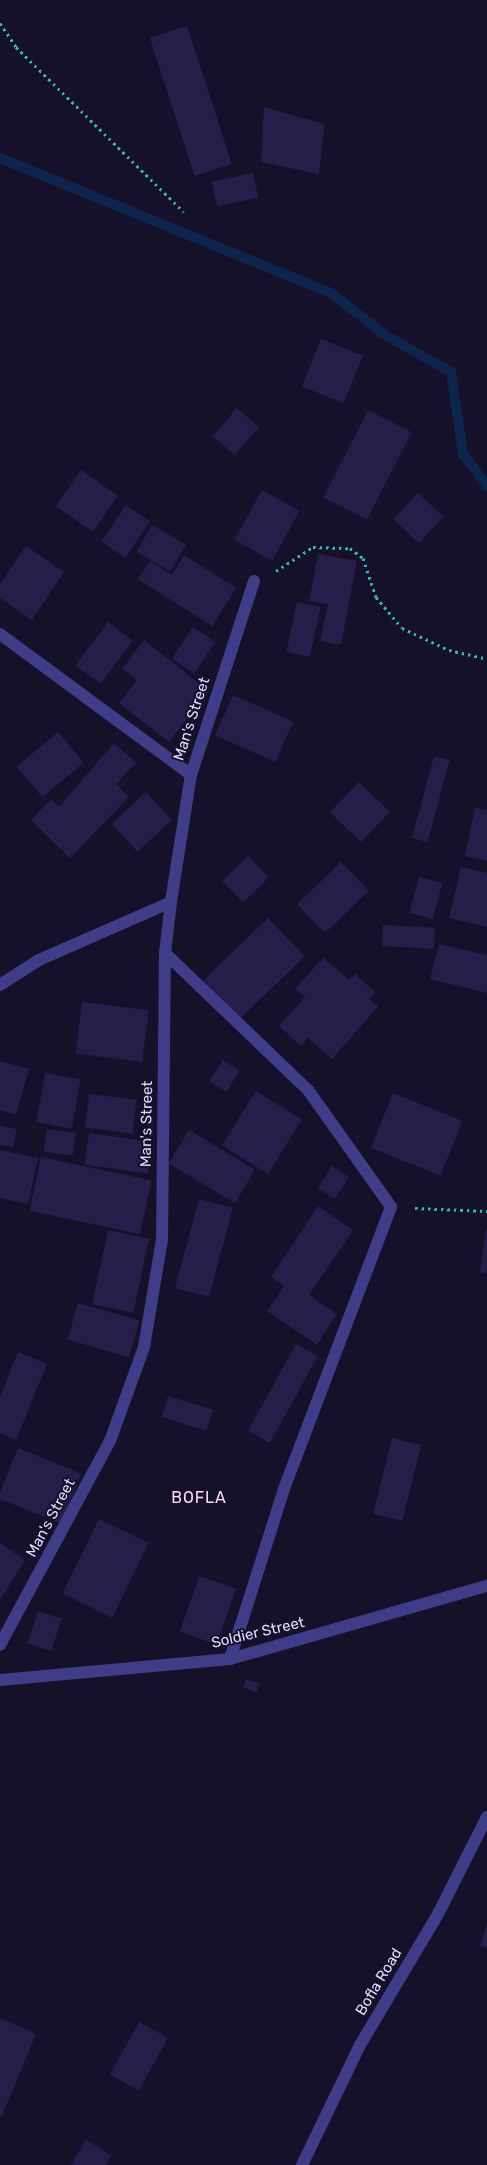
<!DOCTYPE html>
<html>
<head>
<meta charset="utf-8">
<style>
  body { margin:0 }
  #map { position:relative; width:487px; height:2165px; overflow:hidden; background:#16112a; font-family:Rubik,sans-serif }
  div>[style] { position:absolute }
  .stream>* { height:10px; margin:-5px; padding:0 5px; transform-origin:5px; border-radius:5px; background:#0e244c }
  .building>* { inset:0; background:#271d4b; transform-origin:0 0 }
  .path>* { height:3px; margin-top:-1.5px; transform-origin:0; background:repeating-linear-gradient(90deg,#33bab3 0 2.5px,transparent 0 6.5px) }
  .service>* { height:12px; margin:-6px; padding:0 6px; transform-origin:6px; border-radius:6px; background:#403d88 }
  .minor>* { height:12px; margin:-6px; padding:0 6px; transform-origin:6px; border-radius:6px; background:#403d88 }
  span { translate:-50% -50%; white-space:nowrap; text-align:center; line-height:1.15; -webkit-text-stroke:4px #16112a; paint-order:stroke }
  .street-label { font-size:15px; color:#dfdbfe }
  .neighbourhood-label { font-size:16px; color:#feddf2; letter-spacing:1px }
</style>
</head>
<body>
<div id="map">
  <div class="stream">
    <div style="left:0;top:158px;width:357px;rotate:22.2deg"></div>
    <div style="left:331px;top:293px;width:68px;rotate:37.9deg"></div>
    <div style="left:385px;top:335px;width:76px;rotate:29.3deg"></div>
    <div style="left:451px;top:372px;width:83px;rotate:81.7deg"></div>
    <div style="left:463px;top:454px;width:40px;rotate:53deg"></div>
  </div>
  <div class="building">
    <div style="left:187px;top:26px;width:145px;height:39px;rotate:72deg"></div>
    <div style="clip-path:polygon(264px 107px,324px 124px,319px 174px,261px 162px)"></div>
    <div style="left:253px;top:173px;width:25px;height:42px;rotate:78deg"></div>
    <div style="left:321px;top:339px;width:45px;height:51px;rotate:22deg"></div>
    <div style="left:237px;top:408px;width:29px;height:37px;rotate:41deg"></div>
    <div style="left:368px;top:410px;width:49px;height:98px;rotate:27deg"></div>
    <div style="left:81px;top:470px;width:45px;height:44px;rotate:35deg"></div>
    <div style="left:262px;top:490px;width:43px;height:57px;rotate:29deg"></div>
    <div style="left:418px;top:493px;width:35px;height:36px;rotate:43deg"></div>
    <div style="left:126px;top:505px;width:29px;height:44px;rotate:34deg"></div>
    <div style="left:152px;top:525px;width:39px;height:31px;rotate:30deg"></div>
    <div style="clip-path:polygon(26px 546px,64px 572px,32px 620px,0 598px,0 584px)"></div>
    <div style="clip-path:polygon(318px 554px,357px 561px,341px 645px,320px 641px,328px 604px,309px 601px)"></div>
    <div style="clip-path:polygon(184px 555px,236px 588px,212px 626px,138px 579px,150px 561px,172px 575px)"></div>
    <div style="left:297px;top:602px;width:24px;height:51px;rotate:12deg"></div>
    <div style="left:108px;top:622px;width:31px;height:54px;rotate:37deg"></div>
    <div style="left:193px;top:627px;width:27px;height:38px;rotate:34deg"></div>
    <div style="clip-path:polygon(144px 640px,209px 691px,169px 742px,119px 703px,137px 680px,122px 669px)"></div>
    <div style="left:233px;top:695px;width:66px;height:44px;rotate:24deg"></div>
    <div style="left:58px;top:732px;width:40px;height:54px;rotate:50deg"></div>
    <div style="clip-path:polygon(114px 743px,136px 763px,116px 784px,129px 797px,70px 858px,31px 820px,51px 799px,59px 807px)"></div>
    <div style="left:434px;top:756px;width:16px;height:85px;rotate:15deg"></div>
    <div style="left:359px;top:782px;width:43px;height:42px;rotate:44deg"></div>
    <div style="left:146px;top:792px;width:38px;height:47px;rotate:47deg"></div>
    <div style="clip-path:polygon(475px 808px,487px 810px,487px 861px,465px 856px)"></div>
    <div style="left:248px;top:856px;width:30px;height:36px;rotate:46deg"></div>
    <div style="left:341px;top:862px;width:40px;height:61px;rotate:46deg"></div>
    <div style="clip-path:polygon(461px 867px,487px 873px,487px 927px,449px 918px)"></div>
    <div style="left:419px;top:877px;width:24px;height:37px;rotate:15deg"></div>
    <div style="left:268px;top:918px;width:53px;height:90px;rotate:46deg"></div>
    <div style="left:383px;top:925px;width:52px;height:21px;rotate:3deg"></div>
    <div style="clip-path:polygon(439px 944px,487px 955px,487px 993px,430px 979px)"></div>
    <div style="clip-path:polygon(323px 958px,349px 980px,355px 974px,375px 992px,369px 999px,378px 1007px,332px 1059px,308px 1038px,301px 1046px,279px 1026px,305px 997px,295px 989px)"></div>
    <div style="left:82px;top:1002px;width:67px;height:52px;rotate:7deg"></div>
    <div style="left:223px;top:1060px;width:20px;height:25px;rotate:33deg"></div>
    <div style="clip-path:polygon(0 1061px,29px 1069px,16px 1115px,0 1110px)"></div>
    <div style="left:45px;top:1073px;width:36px;height:50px;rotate:10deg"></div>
    <div style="left:256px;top:1091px;width:54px;height:64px;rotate:32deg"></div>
    <div style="left:393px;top:1093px;width:75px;height:59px;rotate:22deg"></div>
    <div style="left:89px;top:1094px;width:48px;height:34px;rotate:7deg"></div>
    <div style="clip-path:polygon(0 1126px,17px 1129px,13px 1147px,0 1145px)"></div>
    <div style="left:47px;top:1129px;width:29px;height:23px;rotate:8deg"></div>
    <div style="left:189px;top:1130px;width:77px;height:39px;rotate:31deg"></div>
    <div style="left:89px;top:1133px;width:64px;height:32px;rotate:8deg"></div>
    <div style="clip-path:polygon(0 1150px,38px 1158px,28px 1204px,0 1198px)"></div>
    <div style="left:41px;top:1157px;width:113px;height:55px;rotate:12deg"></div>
    <div style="left:332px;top:1166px;width:20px;height:26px;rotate:33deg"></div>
    <div style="left:199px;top:1199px;width:35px;height:92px;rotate:15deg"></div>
    <div style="clip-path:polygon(318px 1206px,353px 1230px,309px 1295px,337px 1314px,317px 1345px,267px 1311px,284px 1286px,271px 1277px)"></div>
    <div style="left:108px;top:1230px;width:42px;height:76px;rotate:12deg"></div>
    <div style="clip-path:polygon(486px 1230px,487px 1230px,487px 1273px,480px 1272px)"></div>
    <div style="left:78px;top:1303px;width:64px;height:38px;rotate:16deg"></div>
    <div style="left:296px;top:1344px;width:25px;height:99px;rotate:29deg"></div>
    <div style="clip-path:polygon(18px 1352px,47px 1364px,16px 1440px,0 1433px,0 1397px)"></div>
    <div style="left:168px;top:1396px;width:47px;height:22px;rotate:17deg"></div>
    <div style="left:392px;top:1438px;width:30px;height:78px;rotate:14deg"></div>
    <div style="left:18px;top:1448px;width:68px;height:54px;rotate:22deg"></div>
    <div style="left:99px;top:1519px;width:55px;height:83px;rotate:26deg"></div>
    <div style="clip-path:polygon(0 1543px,25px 1560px,0 1600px)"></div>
    <div style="left:199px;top:1576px;width:39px;height:59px;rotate:19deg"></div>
    <div style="left:38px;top:1611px;width:25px;height:34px;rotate:18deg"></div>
    <div style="clip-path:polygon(246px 1679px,260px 1684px,256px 1693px,243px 1687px)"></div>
    <div style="clip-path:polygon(487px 1924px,487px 1948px,480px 1946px)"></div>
    <div style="clip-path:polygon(0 2018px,36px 2034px,2px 2116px,0 2116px)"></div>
    <div style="left:139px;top:2022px;width:33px;height:60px;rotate:29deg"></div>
    <div style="clip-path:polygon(86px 2140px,111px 2155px,106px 2165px,71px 2165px)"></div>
  </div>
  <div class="path">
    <div style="left:0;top:23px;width:29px;rotate:56deg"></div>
    <div style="left:16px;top:47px;width:235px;rotate:44.5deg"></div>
    <div style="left:276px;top:571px;width:44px;rotate:-33deg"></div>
    <div style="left:313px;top:547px;width:37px;rotate:2deg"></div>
    <div style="left:350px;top:548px;width:16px;rotate:38deg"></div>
    <div style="left:363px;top:558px;width:41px;rotate:71.6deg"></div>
    <div style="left:376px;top:597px;width:40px;rotate:50deg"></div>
    <div style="left:402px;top:628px;width:52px;rotate:25.1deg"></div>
    <div style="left:449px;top:650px;width:39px;rotate:13deg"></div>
    <div style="left:415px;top:1208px;width:72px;rotate:2.4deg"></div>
  </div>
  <div class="service">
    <div style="left:0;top:985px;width:46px;rotate:-32.7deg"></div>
    <div style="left:39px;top:960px;width:144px;rotate:-23.7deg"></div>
  </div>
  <div class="minor">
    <div style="left:0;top:634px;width:237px;rotate:36.4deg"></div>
    <div style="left:165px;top:953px;width:198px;rotate:43.8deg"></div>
    <div style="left:308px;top:1090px;width:143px;rotate:54.6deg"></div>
    <div style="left:391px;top:1207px;width:302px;rotate:110.8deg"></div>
    <div style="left:284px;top:1489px;width:178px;rotate:107.6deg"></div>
    <div style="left:0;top:1645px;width:232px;rotate:-61.7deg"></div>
    <div style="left:110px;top:1441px;width:100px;rotate:-70.1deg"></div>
    <div style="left:144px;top:1347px;width:109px;rotate:-80.5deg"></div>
    <div style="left:162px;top:1239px;width:286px;rotate:-89.4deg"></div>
    <div style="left:165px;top:953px;width:51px;rotate:-83.3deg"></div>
    <div style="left:171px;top:902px;width:129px;rotate:-81.1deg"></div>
    <div style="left:191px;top:775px;width:204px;rotate:-72deg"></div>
    <div style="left:0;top:1680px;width:231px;rotate:-5.2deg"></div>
    <div style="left:230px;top:1659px;width:267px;rotate:-15.9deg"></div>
    <div style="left:302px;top:2165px;width:133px;rotate:-64.2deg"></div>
    <div style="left:360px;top:2045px;width:152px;rotate:-59.2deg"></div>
    <div style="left:438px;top:1914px;width:109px;rotate:-63.2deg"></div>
  </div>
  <div class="street-label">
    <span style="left:192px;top:719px;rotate:-72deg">Man's Street</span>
    <span style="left:147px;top:1124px;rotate:-89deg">Man's Street</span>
    <span style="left:51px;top:1518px;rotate:-62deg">Man's Street</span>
    <span style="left:258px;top:1633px;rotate:-13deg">Soldier Street</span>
    <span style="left:379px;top:1982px;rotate:-59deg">Bofla Road</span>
  </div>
  <div class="neighbourhood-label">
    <span style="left:199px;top:1498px">BOFLA</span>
  </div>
</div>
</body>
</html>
